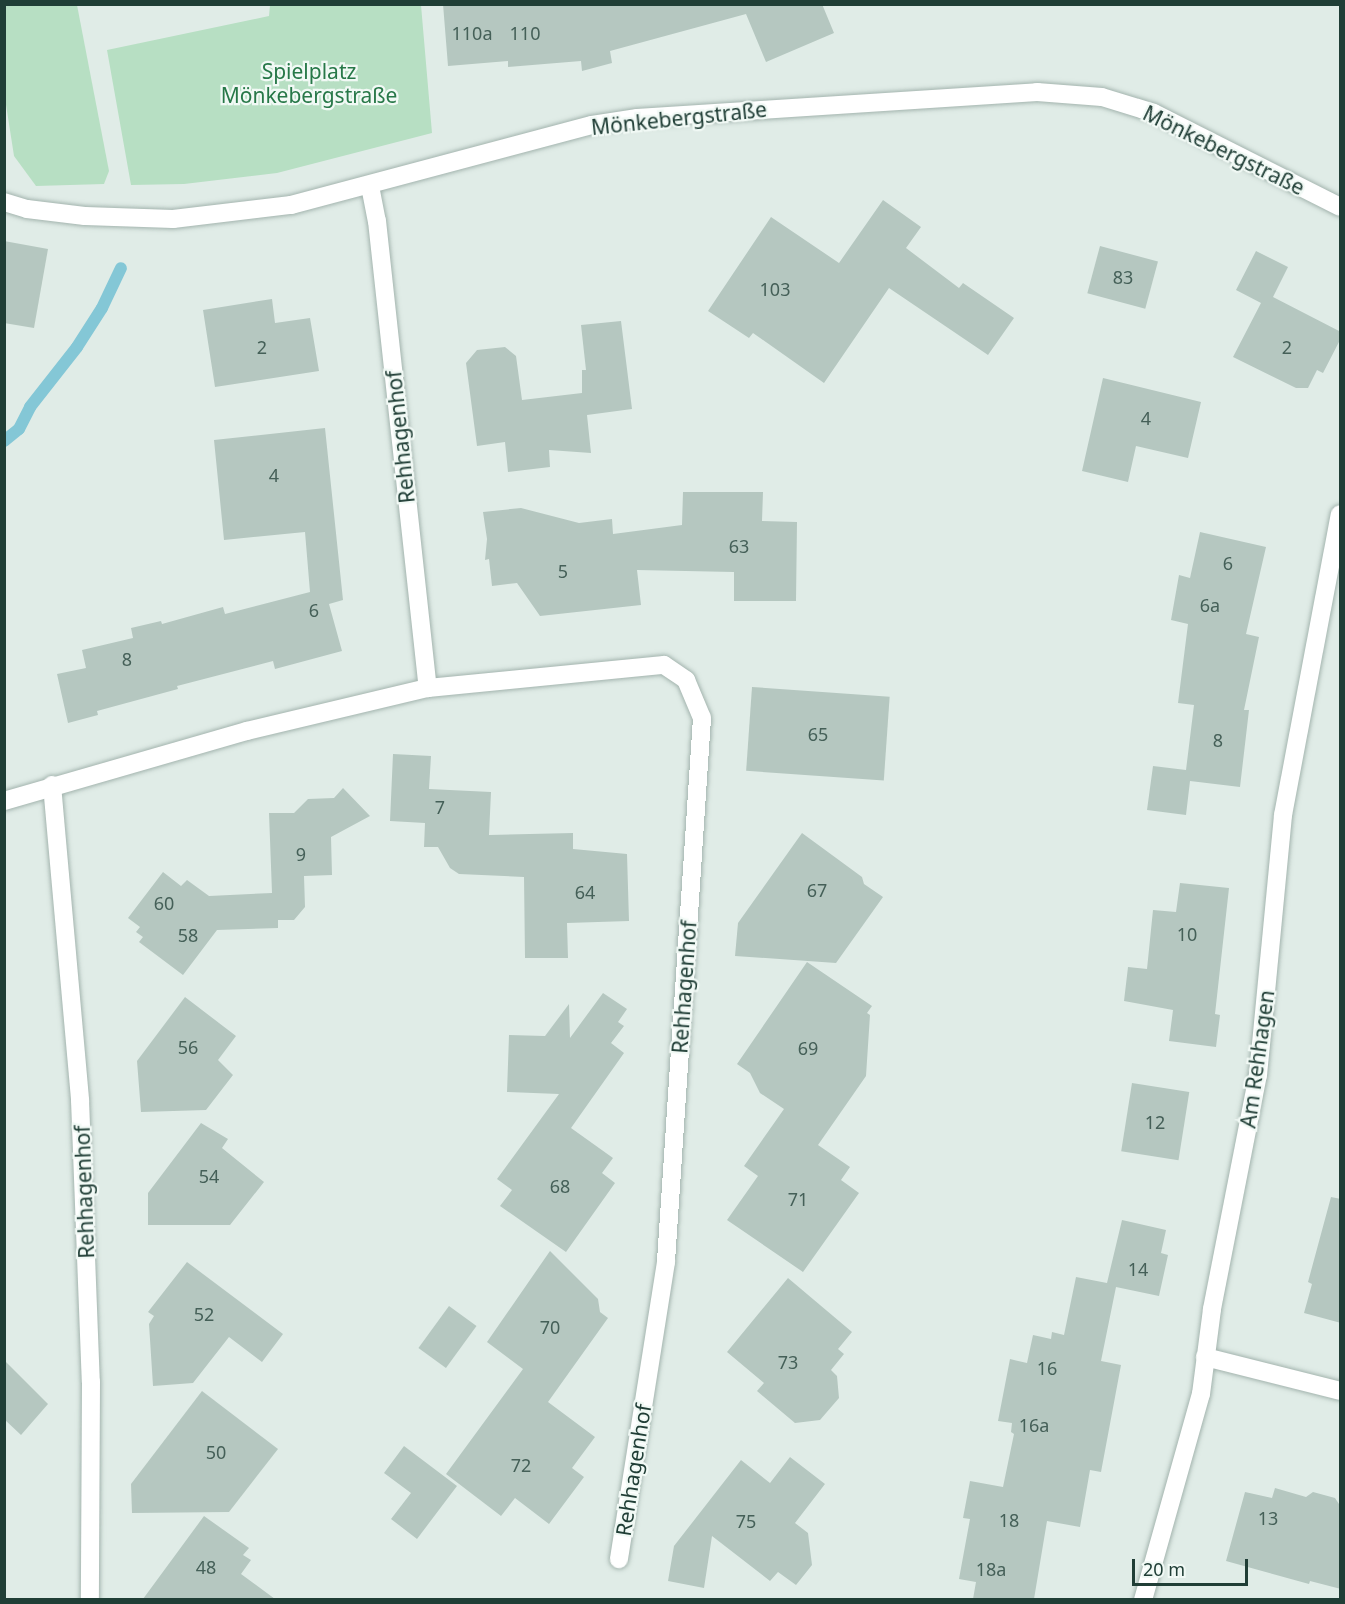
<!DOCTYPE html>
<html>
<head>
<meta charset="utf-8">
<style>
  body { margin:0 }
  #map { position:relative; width:1345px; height:1604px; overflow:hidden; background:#e0ece7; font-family:"Noto Sans",sans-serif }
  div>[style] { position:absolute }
  .green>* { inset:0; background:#b7dfc3 }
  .stream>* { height:12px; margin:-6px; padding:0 6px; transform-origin:6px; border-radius:6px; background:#84c7d6 }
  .building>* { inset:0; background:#b5c7c0; transform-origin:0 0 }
  .roads { filter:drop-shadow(0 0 2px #a3b4ae) drop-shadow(0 0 2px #a3b4ae) }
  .minor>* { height:18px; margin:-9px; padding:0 9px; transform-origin:9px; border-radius:9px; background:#fff }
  span { translate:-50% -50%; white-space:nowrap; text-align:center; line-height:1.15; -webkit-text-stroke:4.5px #f1f9f5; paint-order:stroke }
  .number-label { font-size:18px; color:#456058 }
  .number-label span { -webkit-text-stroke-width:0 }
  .park-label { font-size:21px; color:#277848 }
  .street-label { font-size:21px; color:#203e36 }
  .frame { position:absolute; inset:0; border:6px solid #203e36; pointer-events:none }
  .scale { position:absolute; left:1132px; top:1559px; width:116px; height:27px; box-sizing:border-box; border:3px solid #203e36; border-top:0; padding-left:8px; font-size:18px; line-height:21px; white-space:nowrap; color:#203e36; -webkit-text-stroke:4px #f1f9f5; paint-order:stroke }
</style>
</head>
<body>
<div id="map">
  <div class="green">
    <div style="clip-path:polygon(4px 5px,77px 5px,109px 171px,104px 184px,36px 186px,14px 156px,4px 92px)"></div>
    <div style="clip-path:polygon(270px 5px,421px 5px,432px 133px,277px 173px,184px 184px,131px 185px,107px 50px,269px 16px)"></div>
  </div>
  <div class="stream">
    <div style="left:4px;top:441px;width:19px;rotate:-39deg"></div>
    <div style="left:19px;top:429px;width:25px;rotate:-63deg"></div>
    <div style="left:30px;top:407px;width:76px;rotate:-51.9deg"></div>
    <div style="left:77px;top:347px;width:46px;rotate:-57.3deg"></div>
    <div style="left:102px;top:308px;width:44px;rotate:-64.6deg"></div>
  </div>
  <div class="building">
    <div style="clip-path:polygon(443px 4px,822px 4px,834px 33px,766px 62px,746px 14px,610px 51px,612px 63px,582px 71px,581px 61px,508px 67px,508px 61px,448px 66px)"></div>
    <div style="clip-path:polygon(883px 200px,921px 227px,906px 248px,959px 288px,963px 283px,1014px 318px,988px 355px,889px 288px,824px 383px,753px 333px,749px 338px,708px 311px,771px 217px,839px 263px)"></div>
    <div style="clip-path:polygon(4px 241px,48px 249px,34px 328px,4px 323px)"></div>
    <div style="left:1100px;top:246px;width:60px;height:49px;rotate:15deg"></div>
    <div style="clip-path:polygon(1256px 251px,1288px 267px,1273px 297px,1341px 332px,1341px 338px,1323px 373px,1317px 370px,1308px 388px,1296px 388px,1233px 357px,1261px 303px,1236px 290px)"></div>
    <div style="clip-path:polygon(272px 299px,275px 323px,310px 318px,319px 371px,215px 387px,203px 310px)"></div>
    <div style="clip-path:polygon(621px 321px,632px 409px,587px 415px,591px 453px,549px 450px,550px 467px,508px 472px,505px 442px,477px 446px,466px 363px,477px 350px,505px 347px,516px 356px,522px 400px,582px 393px,582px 370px,586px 370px,581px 325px)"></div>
    <div style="clip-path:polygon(1103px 378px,1201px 402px,1188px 458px,1136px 446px,1128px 482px,1082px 471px)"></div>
    <div style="clip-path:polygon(325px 428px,343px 600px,329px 604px,342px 651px,275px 669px,273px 661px,177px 686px,178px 689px,97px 711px,98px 715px,68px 723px,57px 674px,86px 668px,82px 650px,133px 638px,131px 628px,161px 621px,162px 624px,223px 607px,225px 614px,310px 592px,305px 532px,224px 540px,214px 440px)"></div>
    <div style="clip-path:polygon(683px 492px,763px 492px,762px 521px,797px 522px,796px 601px,734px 601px,734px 572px,637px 570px,641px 605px,540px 616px,517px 583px,492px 586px,489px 559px,485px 560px,487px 539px,483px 512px,521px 508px,579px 523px,612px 519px,613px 534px,682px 525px)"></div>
    <div style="clip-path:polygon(1200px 532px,1266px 547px,1246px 634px,1259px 637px,1244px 710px,1249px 710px,1240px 787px,1190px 781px,1186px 815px,1147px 810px,1153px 766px,1186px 770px,1194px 705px,1178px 703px,1188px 624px,1171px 620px,1179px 575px,1190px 578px)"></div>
    <div style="left:752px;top:687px;width:138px;height:84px;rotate:4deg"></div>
    <div style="clip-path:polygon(393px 754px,431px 756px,429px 789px,491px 792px,489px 835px,573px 833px,573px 849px,627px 854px,629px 921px,567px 923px,568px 958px,525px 958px,524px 877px,459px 874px,450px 868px,438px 847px,424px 847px,425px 823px,390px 821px)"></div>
    <div style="clip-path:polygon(343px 788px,370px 816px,331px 837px,332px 875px,304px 876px,305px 907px,294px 920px,278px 920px,278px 928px,217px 930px,183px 975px,139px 942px,143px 937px,136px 932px,140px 927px,128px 918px,163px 872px,181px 886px,187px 880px,209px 896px,272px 893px,269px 813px,294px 813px,308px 799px,334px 798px)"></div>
    <div style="clip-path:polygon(802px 833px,862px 877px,864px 884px,883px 897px,836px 963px,735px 956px,738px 923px)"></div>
    <div style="clip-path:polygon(1180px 883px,1229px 888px,1215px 1014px,1220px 1015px,1216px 1047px,1169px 1041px,1173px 1010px,1124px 1001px,1128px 967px,1147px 969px,1153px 910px,1176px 912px)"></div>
    <div style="clip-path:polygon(807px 962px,872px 1006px,867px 1013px,870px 1015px,866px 1076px,818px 1145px,850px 1167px,841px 1180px,859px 1193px,803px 1272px,727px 1220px,758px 1176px,744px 1166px,784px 1109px,760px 1093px,750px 1073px,737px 1064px)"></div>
    <div style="clip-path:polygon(603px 993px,627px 1009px,618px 1022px,624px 1026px,611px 1043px,624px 1053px,571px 1128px,613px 1158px,602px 1173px,615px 1183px,566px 1252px,500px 1206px,512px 1190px,497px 1179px,559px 1094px,507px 1092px,509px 1035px,545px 1036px,569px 1004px,570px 1038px)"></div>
    <div style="clip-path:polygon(185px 997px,236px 1036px,218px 1060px,233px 1075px,206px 1110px,141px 1112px,137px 1061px)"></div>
    <div style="left:1132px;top:1083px;width:58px;height:69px;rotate:9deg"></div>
    <div style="clip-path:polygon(201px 1123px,228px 1139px,222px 1148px,264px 1182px,230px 1225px,148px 1225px,148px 1193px)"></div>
    <div style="clip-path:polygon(1331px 1197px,1341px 1199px,1341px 1323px,1304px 1313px,1312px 1284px,1308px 1282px)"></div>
    <div style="clip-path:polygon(1122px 1220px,1166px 1230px,1161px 1253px,1168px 1255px,1159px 1296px,1116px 1287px,1101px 1361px,1121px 1365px,1101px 1472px,1090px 1470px,1080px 1527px,1047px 1521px,1034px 1599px,973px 1599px,976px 1582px,959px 1579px,970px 1519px,963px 1518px,970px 1481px,1003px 1487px,1014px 1434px,1011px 1432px,1012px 1423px,998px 1421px,1010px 1359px,1027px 1363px,1033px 1335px,1051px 1339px,1052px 1332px,1064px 1335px,1076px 1277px,1107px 1283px)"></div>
    <div style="clip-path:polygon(550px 1251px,598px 1299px,600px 1312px,608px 1318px,548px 1402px,595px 1437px,572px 1468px,584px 1477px,549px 1524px,515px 1498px,501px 1516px,446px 1474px,523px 1369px,487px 1342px)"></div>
    <div style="clip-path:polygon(187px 1262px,283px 1334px,262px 1362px,229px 1337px,193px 1383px,153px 1386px,149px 1324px,154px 1316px,148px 1312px)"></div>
    <div style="clip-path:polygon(788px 1278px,852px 1332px,838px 1349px,844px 1354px,831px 1370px,837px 1376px,839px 1398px,820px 1420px,795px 1423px,757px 1391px,764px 1383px,727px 1352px)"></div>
    <div style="left:449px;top:1306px;width:34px;height:52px;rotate:36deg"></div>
    <div style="clip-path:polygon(4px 1360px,48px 1404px,21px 1435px,4px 1419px)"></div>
    <div style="clip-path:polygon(202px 1391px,278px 1449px,229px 1512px,132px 1513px,131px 1484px)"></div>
    <div style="clip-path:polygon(404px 1446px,457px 1486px,417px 1539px,391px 1519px,411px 1493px,384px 1473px)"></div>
    <div style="clip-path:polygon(790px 1457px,825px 1484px,795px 1523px,808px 1533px,812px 1565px,796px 1585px,778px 1572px,770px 1581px,712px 1536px,704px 1588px,668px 1581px,674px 1546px,741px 1460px,770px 1483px)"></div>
    <div style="clip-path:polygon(1275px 1488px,1306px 1497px,1313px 1492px,1335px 1498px,1341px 1507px,1341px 1589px,1310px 1581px,1309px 1584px,1226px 1561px,1245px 1492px,1272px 1498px)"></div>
    <div style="clip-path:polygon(204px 1516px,249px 1548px,243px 1555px,251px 1560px,241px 1574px,275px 1599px,143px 1599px)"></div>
  </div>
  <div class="roads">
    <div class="minor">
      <div style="left:370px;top:186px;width:36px;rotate:79deg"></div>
      <div style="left:377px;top:221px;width:470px;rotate:83.8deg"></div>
      <div style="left:4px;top:202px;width:24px;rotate:17deg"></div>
      <div style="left:27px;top:209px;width:58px;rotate:6.9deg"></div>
      <div style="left:85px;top:216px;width:88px;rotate:2deg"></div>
      <div style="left:173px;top:219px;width:119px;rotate:-6.8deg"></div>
      <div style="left:291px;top:205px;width:311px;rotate:-14.9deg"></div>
      <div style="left:592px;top:125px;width:46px;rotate:-8.8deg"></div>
      <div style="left:637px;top:118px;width:401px;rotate:-3.7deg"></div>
      <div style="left:1037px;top:92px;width:65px;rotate:4.4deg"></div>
      <div style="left:1102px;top:97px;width:54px;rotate:17.1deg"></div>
      <div style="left:1154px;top:113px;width:208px;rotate:26.8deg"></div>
      <div style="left:52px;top:785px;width:316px;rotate:84.9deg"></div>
      <div style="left:80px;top:1100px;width:282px;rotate:87.8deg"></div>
      <div style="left:91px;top:1382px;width:218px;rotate:90.3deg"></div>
      <div style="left:4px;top:801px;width:253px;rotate:-16.1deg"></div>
      <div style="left:247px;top:731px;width:186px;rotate:-13.4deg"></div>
      <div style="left:428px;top:688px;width:237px;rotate:-5.6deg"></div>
      <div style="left:664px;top:665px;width:27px;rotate:34deg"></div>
      <div style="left:686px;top:680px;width:41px;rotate:67.2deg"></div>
      <div style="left:702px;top:718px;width:545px;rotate:93.79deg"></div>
      <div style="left:666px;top:1262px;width:301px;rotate:99deg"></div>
      <div style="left:1205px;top:1357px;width:139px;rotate:14.1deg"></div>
      <div style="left:1143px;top:1600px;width:214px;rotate:-74.3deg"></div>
      <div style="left:1201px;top:1394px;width:86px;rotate:-82.6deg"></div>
      <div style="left:1212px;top:1309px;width:238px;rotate:-78.9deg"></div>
      <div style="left:1258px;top:1075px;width:261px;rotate:-84.5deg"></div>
      <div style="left:1283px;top:815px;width:306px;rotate:-79.3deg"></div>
    </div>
  </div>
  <div class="number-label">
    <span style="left:472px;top:33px">110a</span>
    <span style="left:525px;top:33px">110</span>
    <span style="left:1123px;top:277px">83</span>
    <span style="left:775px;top:289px">103</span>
    <span style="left:262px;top:347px">2</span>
    <span style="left:1287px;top:347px">2</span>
    <span style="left:1146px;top:418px">4</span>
    <span style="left:274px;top:475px">4</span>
    <span style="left:739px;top:546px">63</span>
    <span style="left:1228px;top:563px">6</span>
    <span style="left:563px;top:571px">5</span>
    <span style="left:1210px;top:605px">6a</span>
    <span style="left:314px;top:610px">6</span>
    <span style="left:127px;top:659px">8</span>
    <span style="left:818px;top:734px">65</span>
    <span style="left:1218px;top:740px">8</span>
    <span style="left:440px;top:807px">7</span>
    <span style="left:301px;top:854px">9</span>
    <span style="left:817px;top:890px">67</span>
    <span style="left:585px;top:892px">64</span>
    <span style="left:164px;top:903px">60</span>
    <span style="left:1187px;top:934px">10</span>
    <span style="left:188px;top:935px">58</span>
    <span style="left:188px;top:1047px">56</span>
    <span style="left:808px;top:1048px">69</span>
    <span style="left:1155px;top:1122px">12</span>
    <span style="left:209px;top:1176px">54</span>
    <span style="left:560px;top:1186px">68</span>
    <span style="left:798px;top:1199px">71</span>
    <span style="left:1138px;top:1269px">14</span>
    <span style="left:204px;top:1314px">52</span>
    <span style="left:550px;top:1327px">70</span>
    <span style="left:788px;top:1362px">73</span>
    <span style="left:1047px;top:1368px">16</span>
    <span style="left:1034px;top:1425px">16a</span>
    <span style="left:216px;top:1452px">50</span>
    <span style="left:521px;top:1465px">72</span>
    <span style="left:1268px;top:1518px">13</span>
    <span style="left:1009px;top:1520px">18</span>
    <span style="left:746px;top:1521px">75</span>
    <span style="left:206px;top:1567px">48</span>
    <span style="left:991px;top:1569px">18a</span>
  </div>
  <div class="park-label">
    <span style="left:309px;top:83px">Spielplatz<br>Mönkebergstraße</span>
  </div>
  <div class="street-label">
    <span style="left:679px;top:118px;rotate:-6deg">Mönkebergstraße</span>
    <span style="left:1224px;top:150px;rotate:26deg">Mönkebergstraße</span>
    <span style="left:400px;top:437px;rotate:-96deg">Rehhagenhof</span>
    <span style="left:684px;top:987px;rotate:-86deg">Rehhagenhof</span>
    <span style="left:1257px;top:1059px;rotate:-82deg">Am Rehhagen</span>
    <span style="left:84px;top:1192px;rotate:-92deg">Rehhagenhof</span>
    <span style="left:633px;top:1470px;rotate:-81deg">Rehhagenhof</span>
  </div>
  <div class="frame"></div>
  <div class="scale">20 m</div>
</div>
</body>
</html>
